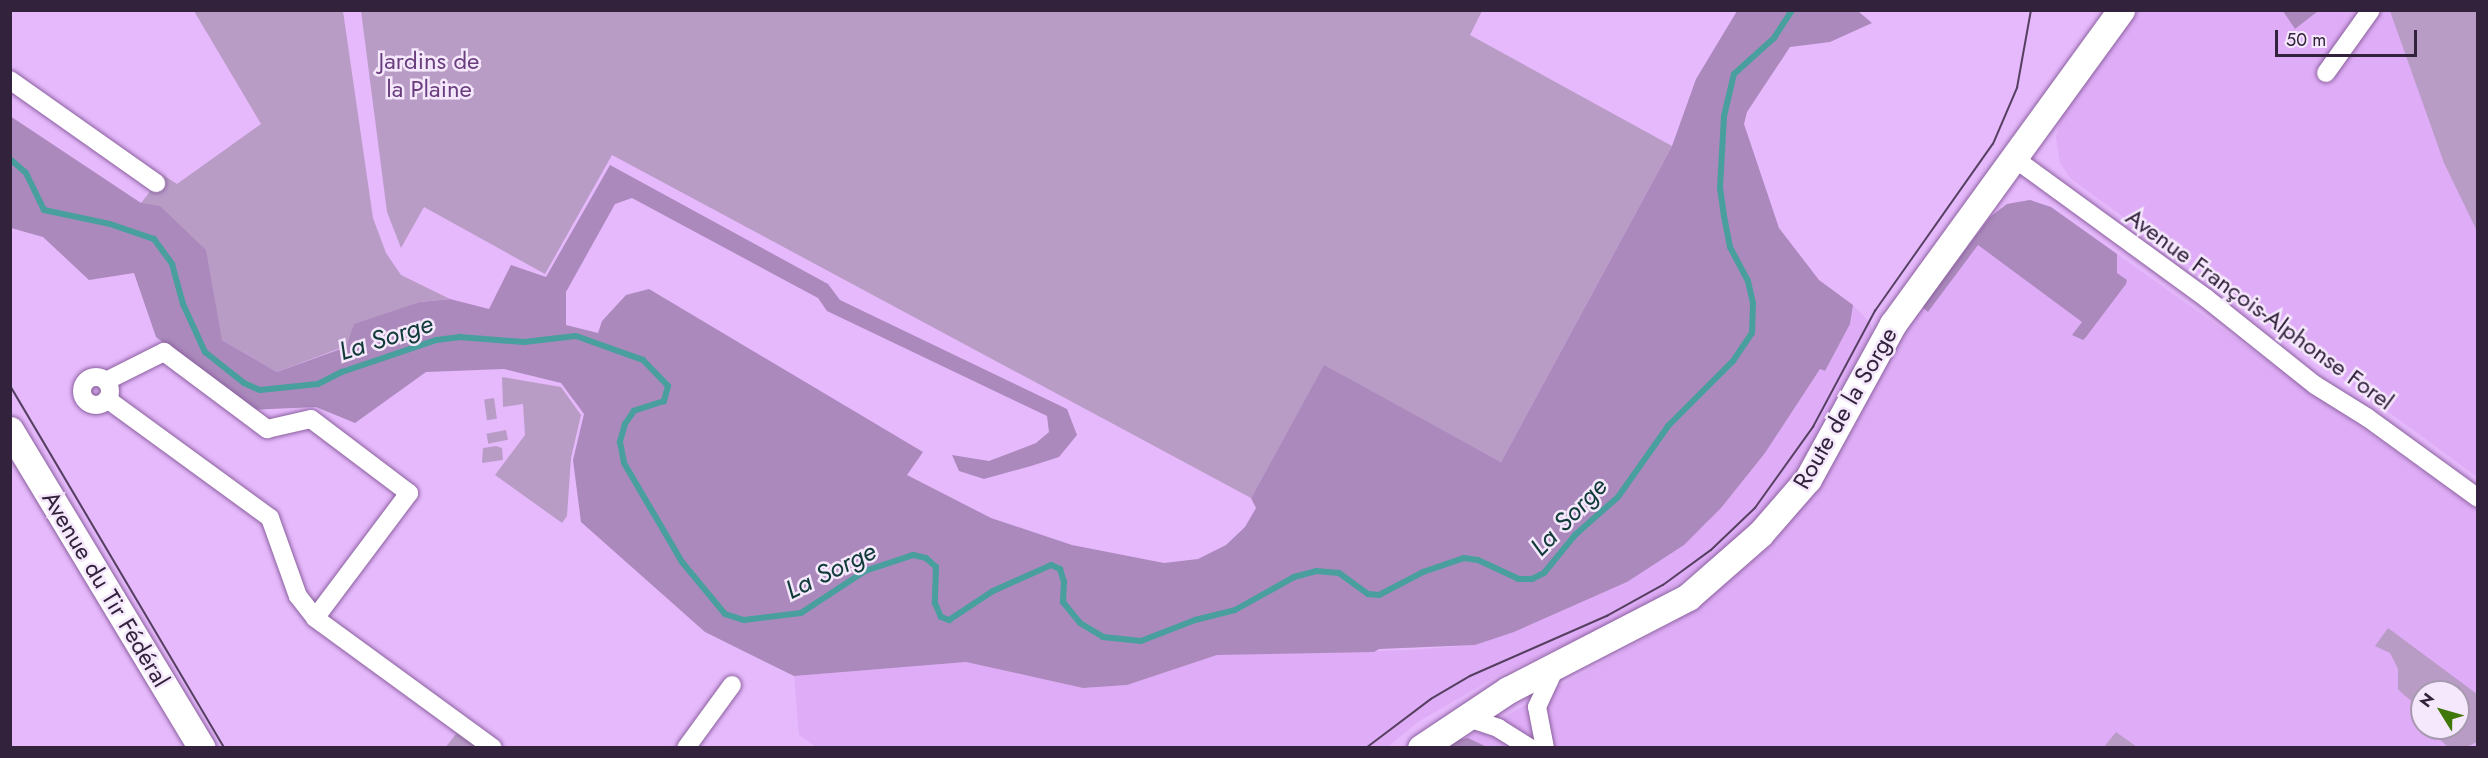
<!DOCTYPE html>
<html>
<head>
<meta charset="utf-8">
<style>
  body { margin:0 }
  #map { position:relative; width:2488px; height:758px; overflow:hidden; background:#e6b9fc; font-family:Jost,sans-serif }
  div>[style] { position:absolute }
  .built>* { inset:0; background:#dfadf7 }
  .green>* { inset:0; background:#b89cc6; transform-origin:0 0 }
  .forest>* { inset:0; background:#ab89bc }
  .stream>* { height:6px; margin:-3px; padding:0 3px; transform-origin:3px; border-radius:3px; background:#489f9e }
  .roads { filter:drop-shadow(0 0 2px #8a609e) drop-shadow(0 0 2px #8a609e) }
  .street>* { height:18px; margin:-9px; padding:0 9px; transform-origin:9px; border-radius:9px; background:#fff }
  .street>.ring { margin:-9px; padding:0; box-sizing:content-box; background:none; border:18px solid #fff; border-radius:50% }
  .secondary>* { height:27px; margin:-13.5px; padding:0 13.5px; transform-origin:13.5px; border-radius:13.5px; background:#fff }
  .tram>* { height:1.5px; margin:-0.75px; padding:0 0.75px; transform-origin:0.75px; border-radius:0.75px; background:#564062 }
  span { translate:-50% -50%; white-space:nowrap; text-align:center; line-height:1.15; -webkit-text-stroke:5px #f5e8fc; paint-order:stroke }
  .park-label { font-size:24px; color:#6a3e7e }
  .street-label { font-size:24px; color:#33223c }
  .water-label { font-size:26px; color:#103a39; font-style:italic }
  .frame { position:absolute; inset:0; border:12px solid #33223c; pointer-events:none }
  .north { position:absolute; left:2410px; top:680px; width:60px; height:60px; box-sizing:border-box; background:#f5e8fc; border:2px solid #a799af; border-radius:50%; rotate:307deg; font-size:16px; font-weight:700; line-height:24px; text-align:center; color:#33223c }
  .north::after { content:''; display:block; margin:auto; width:21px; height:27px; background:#407709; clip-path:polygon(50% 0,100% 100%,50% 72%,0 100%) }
  .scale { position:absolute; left:2275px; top:30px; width:142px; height:27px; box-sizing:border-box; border:3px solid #33223c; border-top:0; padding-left:8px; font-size:18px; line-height:21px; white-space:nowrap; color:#33223c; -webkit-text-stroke:4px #f5e8fc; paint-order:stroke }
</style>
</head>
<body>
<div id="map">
  <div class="built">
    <div style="clip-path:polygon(2138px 11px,2477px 11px,2477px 477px,2070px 178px,2060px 163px,2056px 137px,2062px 115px)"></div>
    <div style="clip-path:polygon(evenodd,2030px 200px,2051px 207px,2477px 510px,2477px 747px,1448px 748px,1678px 620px,1771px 546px,1823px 477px,1857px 422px,1893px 347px,1990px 217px,2007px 204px,2030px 200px,2422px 692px,2458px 692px,2458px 728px,2422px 728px,2422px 692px)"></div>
    <div style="clip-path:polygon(1853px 305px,1871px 324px,1872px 333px,1801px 463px,1767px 507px,1729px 546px,1641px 610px,1499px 675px,1418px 722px,1388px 747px,816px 747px,799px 735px,794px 676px,966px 662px,1083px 688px,1127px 685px,1217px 655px,1410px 650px,1475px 645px,1514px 632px,1627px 582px,1705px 525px,1765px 453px,1820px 369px,1825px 371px,1850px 324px)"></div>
  </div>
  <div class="green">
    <div style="clip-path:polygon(194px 11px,343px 11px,373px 218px,386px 253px,401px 275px,450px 299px,420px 302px,346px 346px,277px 372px,222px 340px,141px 203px,163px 175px,177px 184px,261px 124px)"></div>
    <div style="clip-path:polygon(361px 11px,1482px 11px,1470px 35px,1672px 146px,1501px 462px,1324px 366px,1251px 498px,612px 155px,545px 274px,424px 207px,401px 248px,387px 212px)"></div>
    <div style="clip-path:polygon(2390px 11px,2477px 11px,2477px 231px,2444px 163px)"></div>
    <div style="clip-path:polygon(502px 377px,561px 387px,581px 415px,571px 458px,567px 516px,562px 523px,495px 475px,525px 435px,523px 404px,503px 407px)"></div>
    <div style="left:494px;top:398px;width:21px;height:10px;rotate:82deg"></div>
    <div style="left:506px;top:430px;width:10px;height:20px;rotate:79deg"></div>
    <div style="clip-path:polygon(496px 446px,502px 448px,503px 460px,482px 463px,483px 448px)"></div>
    <div style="clip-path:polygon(2388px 628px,2477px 694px,2477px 742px,2467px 747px,2448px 747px,2430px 731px,2458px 728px,2458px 692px,2422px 692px,2422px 709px,2404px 695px,2398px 689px,2398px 669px,2390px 653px,2375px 646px)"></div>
    <div style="clip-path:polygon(459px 730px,482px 748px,445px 748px)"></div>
    <div style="clip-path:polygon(2116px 732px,2137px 747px,2104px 747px)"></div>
  </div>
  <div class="forest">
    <div style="clip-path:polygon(1737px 11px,1858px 11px,1872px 23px,1830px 42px,1790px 47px,1747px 112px,1744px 124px,1779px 228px,1819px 280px,1853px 305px,1850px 324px,1825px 371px,1820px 369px,1765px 453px,1721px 508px,1684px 545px,1627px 582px,1514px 632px,1475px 645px,1379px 649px,1374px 652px,1217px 655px,1127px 685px,1083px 688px,966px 662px,794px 676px,705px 632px,581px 522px,573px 460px,584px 414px,561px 383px,504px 369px,426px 372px,355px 423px,316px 407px,250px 410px,156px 337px,134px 273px,89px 280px,43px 237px,11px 228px,10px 116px,141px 203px,160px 206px,206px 250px,222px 340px,277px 372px,346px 347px,354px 324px,420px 302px,450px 299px,489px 309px,511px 265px,546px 277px,610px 165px,828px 284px,840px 300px,1067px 409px,1077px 435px,1059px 457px,1031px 466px,984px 479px,959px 471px,952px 455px,989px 461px,1036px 443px,1049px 432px,1047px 416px,827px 311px,818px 298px,632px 198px,615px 204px,566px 292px,566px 325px,598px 333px,602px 321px,626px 295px,649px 289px,923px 452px,907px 475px,991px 518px,1072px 545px,1164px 563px,1198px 559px,1226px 545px,1245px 527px,1256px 508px,1251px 498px,1324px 365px,1501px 462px,1672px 146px,1696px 79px)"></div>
    <div style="clip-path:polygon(2283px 11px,2318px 11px,2295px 29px)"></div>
    <div style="clip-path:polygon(2030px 200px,2051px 207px,2117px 254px,2117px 273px,2127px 280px,2126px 284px,2086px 337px,2083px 340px,2072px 335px,2082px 322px,1978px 245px,1928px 312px,1922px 307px,1990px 217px,2007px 204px)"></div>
    <div style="clip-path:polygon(1468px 738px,1487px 747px,1445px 748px,1452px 741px)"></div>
  </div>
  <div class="stream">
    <div style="left:10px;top:159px;width:21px;rotate:41deg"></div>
    <div style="left:26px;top:173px;width:41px;rotate:64.1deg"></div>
    <div style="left:44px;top:210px;width:67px;rotate:12deg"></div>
    <div style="left:110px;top:224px;width:46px;rotate:18.8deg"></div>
    <div style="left:154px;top:239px;width:31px;rotate:54deg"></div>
    <div style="left:172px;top:264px;width:41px;rotate:74.6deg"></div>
    <div style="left:183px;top:304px;width:53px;rotate:65.4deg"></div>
    <div style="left:205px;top:352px;width:50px;rotate:38.5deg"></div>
    <div style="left:244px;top:383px;width:17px;rotate:24deg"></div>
    <div style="left:260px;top:390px;width:58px;rotate:-5.9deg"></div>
    <div style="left:318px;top:384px;width:27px;rotate:-27deg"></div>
    <div style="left:342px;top:372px;width:99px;rotate:-18.8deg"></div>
    <div style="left:436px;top:340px;width:23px;rotate:-7deg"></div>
    <div style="left:459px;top:337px;width:65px;rotate:4.4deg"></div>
    <div style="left:524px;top:342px;width:52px;rotate:-6.6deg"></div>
    <div style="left:576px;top:336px;width:71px;rotate:19.7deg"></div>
    <div style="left:643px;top:360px;width:36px;rotate:46deg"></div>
    <div style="left:668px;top:386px;width:16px;rotate:105deg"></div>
    <div style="left:664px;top:401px;width:32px;rotate:162deg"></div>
    <div style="left:634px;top:411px;width:16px;rotate:125deg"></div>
    <div style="left:625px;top:424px;width:19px;rotate:106deg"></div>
    <div style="left:620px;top:442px;width:21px;rotate:79deg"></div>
    <div style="left:624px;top:463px;width:115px;rotate:59.6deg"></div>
    <div style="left:682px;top:562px;width:67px;rotate:50.4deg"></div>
    <div style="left:725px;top:614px;width:20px;rotate:18deg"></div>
    <div style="left:744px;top:620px;width:57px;rotate:-7deg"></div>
    <div style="left:801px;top:613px;width:77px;rotate:-33.3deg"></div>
    <div style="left:865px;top:571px;width:51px;rotate:-18.4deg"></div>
    <div style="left:913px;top:555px;width:13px;rotate:13deg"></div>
    <div style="left:926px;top:558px;width:13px;rotate:42deg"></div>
    <div style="left:936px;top:567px;width:36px;rotate:92deg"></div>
    <div style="left:935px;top:603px;width:15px;rotate:67deg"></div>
    <div style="left:941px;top:617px;width:9px;rotate:21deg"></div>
    <div style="left:949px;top:620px;width:53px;rotate:-33.4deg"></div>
    <div style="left:993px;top:591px;width:64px;rotate:-24.1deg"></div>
    <div style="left:1051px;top:565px;width:10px;rotate:24deg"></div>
    <div style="left:1060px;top:569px;width:14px;rotate:73deg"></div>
    <div style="left:1064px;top:582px;width:20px;rotate:93deg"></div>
    <div style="left:1063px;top:602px;width:27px;rotate:51deg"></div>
    <div style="left:1080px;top:623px;width:27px;rotate:31deg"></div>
    <div style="left:1103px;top:637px;width:38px;rotate:6deg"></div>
    <div style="left:1141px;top:641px;width:58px;rotate:-21.3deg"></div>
    <div style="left:1195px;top:620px;width:41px;rotate:-14deg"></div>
    <div style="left:1235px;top:610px;width:68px;rotate:-29.2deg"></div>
    <div style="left:1294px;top:577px;width:23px;rotate:-15deg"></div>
    <div style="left:1316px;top:571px;width:23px;rotate:5deg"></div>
    <div style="left:1339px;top:573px;width:36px;rotate:36deg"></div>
    <div style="left:1368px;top:594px;width:11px;rotate:5deg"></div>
    <div style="left:1379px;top:595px;width:50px;rotate:-27.6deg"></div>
    <div style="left:1423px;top:572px;width:43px;rotate:-18.9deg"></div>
    <div style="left:1464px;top:558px;width:14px;rotate:8deg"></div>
    <div style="left:1478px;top:560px;width:45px;rotate:24.9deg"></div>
    <div style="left:1519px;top:579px;width:13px"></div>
    <div style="left:1532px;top:579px;width:13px;rotate:-27deg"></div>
    <div style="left:1544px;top:573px;width:49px;rotate:-50.8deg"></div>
    <div style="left:1575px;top:535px;width:57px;rotate:-41.5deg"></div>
    <div style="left:1618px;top:497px;width:87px;rotate:-54.8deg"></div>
    <div style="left:1668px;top:426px;width:92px;rotate:-45deg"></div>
    <div style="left:1733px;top:361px;width:34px;rotate:-56deg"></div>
    <div style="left:1752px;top:333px;width:30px;rotate:-88deg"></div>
    <div style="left:1753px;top:303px;width:23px;rotate:-103deg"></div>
    <div style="left:1748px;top:281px;width:38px;rotate:-118deg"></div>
    <div style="left:1730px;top:247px;width:32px;rotate:-101deg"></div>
    <div style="left:1724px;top:216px;width:28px;rotate:-98deg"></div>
    <div style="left:1720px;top:188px;width:72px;rotate:-86.8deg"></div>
    <div style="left:1724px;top:116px;width:43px;rotate:-76.6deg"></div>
    <div style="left:1734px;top:74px;width:54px;rotate:-42deg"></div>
    <div style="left:1774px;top:38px;width:33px;rotate:-57deg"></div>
  </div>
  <div class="roads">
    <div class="street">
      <div style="left:2326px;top:73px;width:77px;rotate:-54.5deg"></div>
      <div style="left:10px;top:80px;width:179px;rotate:35.2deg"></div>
      <div style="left:2014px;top:158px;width:238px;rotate:36.1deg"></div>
      <div style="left:2206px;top:298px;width:139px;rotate:38.6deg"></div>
      <div style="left:2315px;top:385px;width:62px;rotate:31.9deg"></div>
      <div style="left:2368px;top:418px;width:136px;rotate:36deg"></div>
      <div class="ring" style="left:82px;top:377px;width:10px;height:10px"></div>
      <div style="left:106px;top:381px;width:65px;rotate:-26.6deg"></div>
      <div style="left:164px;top:352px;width:129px;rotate:36.8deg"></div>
      <div style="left:267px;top:429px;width:45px;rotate:-12.8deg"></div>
      <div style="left:311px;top:419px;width:123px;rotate:37.1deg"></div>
      <div style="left:409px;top:493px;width:156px;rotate:126.9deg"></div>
      <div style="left:107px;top:399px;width:202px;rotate:36.1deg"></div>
      <div style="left:270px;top:518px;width:83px;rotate:70.3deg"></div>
      <div style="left:298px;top:596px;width:28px;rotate:52deg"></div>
      <div style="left:315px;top:618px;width:220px;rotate:36.1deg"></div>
      <div style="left:1465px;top:717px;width:35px;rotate:18deg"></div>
      <div style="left:1498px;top:728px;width:38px;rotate:32deg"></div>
      <div style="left:686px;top:748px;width:78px;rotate:-53.9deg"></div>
      <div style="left:1545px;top:748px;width:42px;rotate:-101deg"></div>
      <div style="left:1537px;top:707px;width:45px;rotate:-65.1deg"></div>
    </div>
    <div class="secondary">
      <div style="left:10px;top:430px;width:371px;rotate:58.9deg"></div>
      <div style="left:1421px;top:748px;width:105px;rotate:-33.7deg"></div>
      <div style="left:1508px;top:690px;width:203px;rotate:-27.3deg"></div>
      <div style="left:1688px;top:597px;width:96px;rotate:-41.2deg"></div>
      <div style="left:1760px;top:534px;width:73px;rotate:-48.9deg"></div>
      <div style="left:1808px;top:479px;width:177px;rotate:-61.3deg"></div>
      <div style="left:1893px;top:324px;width:388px;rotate:-54deg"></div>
    </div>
  </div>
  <div class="tram">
    <div style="left:10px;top:385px;width:422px;rotate:59.4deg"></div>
    <div style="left:1366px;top:748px;width:81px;rotate:-37deg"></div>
    <div style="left:1431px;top:699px;width:45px;rotate:-30.5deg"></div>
    <div style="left:1470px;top:676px;width:150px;rotate:-23.7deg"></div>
    <div style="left:1607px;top:616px;width:64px;rotate:-29deg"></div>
    <div style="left:1663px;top:585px;width:59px;rotate:-36.1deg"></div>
    <div style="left:1711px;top:550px;width:61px;rotate:-43.7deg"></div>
    <div style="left:1755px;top:508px;width:100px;rotate:-54.4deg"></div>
    <div style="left:1813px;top:427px;width:132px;rotate:-61.9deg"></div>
    <div style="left:1875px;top:311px;width:204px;rotate:-54.8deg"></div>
    <div style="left:1993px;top:144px;width:61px;rotate:-66.8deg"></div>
    <div style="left:2017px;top:88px;width:79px;rotate:-79.8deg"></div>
  </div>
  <div class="park-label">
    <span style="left:429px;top:75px">Jardins de<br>la Plaine</span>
  </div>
  <div class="street-label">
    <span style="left:2260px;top:309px;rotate:36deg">Avenue François-Alphonse Forel</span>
    <span style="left:1845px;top:408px;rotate:-60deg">Route de la Sorge</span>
    <span style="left:106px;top:589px;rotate:59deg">Avenue du Tir Fédéral</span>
  </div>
  <div class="water-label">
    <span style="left:386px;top:338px;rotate:-18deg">La Sorge</span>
    <span style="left:1569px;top:517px;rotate:-46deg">La Sorge</span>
    <span style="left:831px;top:571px;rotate:-26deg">La Sorge</span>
  </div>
  <div class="frame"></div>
  <div class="north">N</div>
  <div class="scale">50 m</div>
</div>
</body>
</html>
